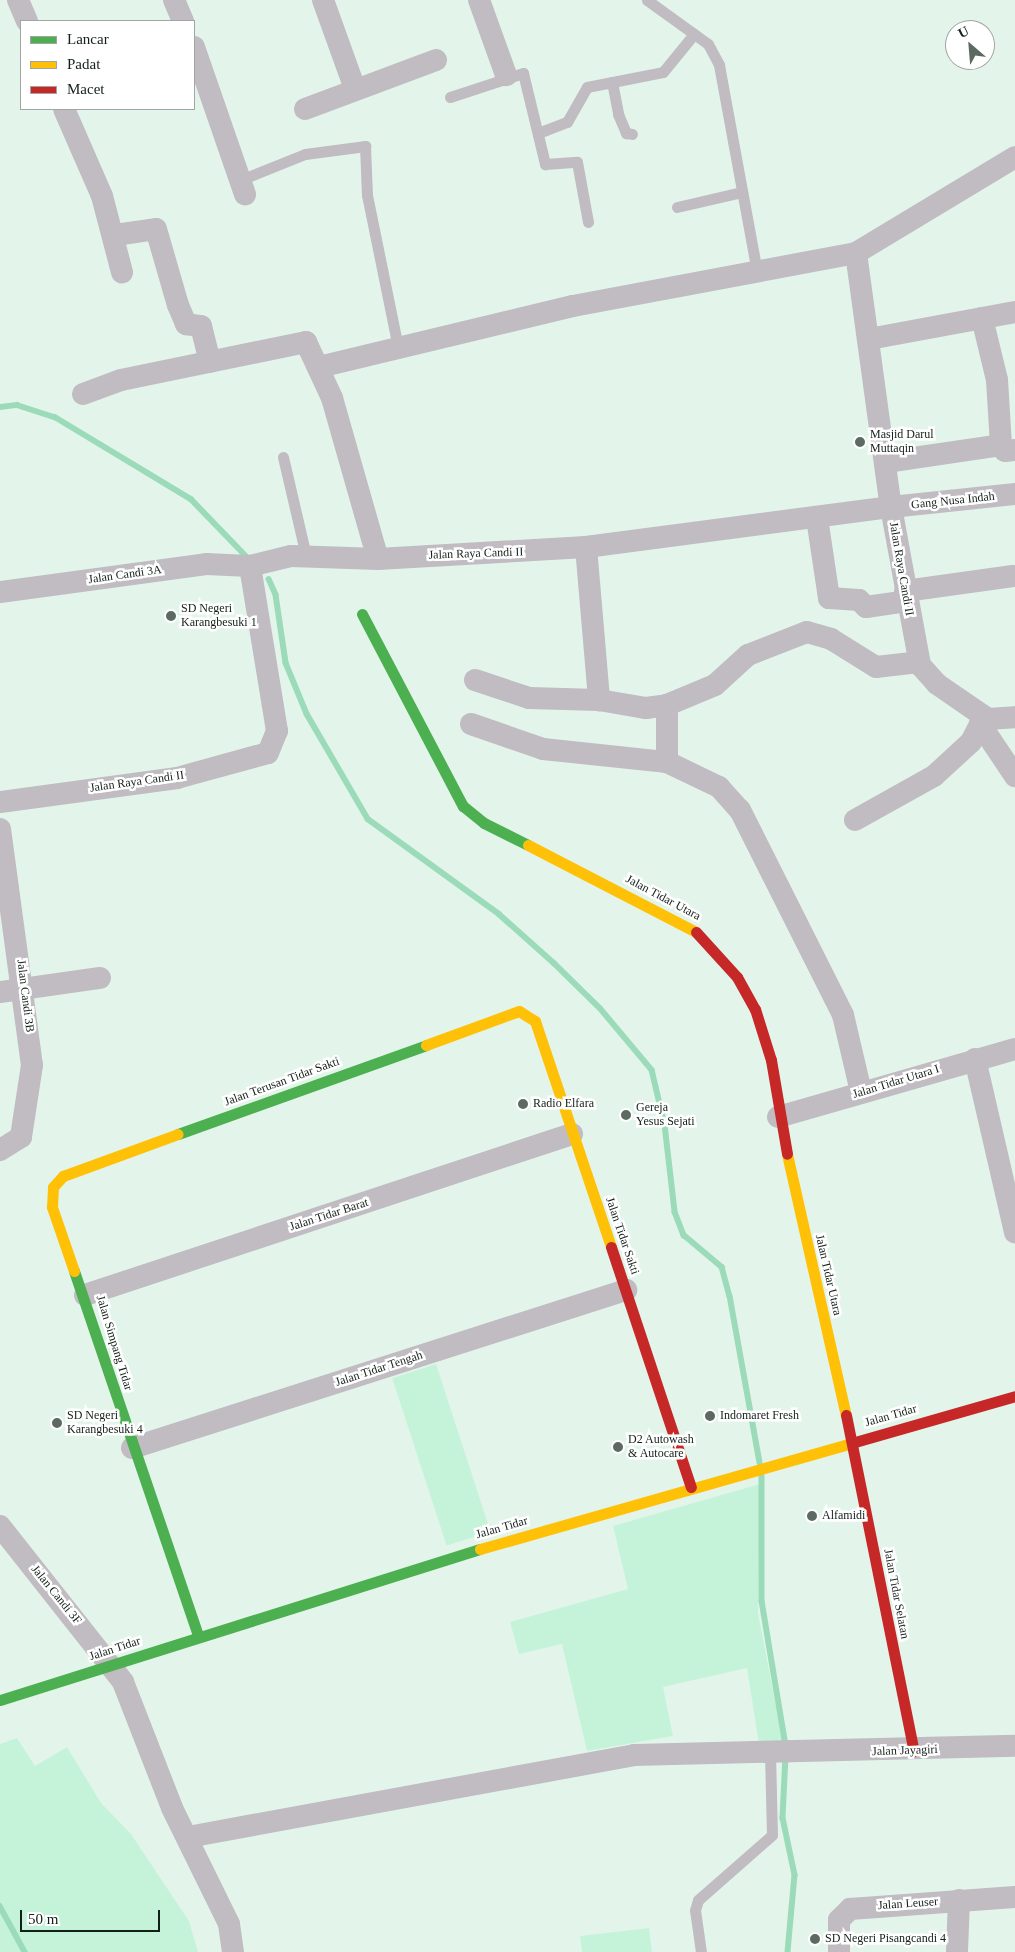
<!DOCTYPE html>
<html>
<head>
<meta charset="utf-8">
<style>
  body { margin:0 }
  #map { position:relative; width:1015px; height:1952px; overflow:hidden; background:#e3f5eb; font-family:"Times New Roman",serif }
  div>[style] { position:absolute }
  .green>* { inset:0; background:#c5f3da; transform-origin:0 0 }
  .stream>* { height:5.5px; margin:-2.75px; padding:0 2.75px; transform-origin:2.75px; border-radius:2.75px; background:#9cdbba }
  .lane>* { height:11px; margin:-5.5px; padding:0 5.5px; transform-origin:5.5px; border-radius:5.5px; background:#c0bcc2 }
  .street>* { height:22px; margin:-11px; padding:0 11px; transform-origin:11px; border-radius:11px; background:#c0bcc2 }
  .fast>* { height:11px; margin:-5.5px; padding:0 5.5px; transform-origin:5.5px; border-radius:5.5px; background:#4caf50 }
  .slow>* { height:11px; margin:-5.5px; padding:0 5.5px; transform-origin:5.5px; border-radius:5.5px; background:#ffc107 }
  .jam>* { height:11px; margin:-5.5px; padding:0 5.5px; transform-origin:5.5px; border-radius:5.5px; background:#c62828 }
  .dots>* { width:14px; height:14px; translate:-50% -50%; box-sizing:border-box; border:2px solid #fff; border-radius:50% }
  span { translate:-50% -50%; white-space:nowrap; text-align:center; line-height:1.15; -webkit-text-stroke:5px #fff; paint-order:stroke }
  .poi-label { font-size:12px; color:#131f18 }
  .left { translate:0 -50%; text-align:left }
  .street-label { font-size:12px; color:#131f18 }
  .legend { position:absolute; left:20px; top:20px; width:175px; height:90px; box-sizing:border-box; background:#fff; border:1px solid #a1a5a3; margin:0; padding:6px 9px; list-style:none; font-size:15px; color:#131f18 }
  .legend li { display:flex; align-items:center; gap:10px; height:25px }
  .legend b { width:25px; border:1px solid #a1a5a3 }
  .north { position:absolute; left:945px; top:20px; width:50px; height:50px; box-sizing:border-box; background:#fff; border:1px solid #a1a5a3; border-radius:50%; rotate:333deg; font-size:14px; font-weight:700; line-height:20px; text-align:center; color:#131f18 }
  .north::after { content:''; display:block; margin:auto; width:18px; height:22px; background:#5c6a62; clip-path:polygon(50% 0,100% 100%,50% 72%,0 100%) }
  .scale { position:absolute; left:20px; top:1910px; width:140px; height:22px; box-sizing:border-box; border:2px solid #131f18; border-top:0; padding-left:6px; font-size:15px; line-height:18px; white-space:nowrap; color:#131f18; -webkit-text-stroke:4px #fff; paint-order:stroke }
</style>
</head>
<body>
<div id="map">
  <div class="green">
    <div style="left:436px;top:1364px;width:176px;height:46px;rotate:72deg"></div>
    <div style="clip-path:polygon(760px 1484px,758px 1613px,783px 1743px,759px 1744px,747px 1668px,663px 1687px,673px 1736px,587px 1751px,562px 1644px,519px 1654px,510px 1622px,628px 1589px,613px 1526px)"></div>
    <div style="clip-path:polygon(17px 1738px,35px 1766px,67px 1747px,101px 1803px,131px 1834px,189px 1921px,198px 1952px,0 1952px,0 1744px)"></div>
    <div style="clip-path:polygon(649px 1928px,652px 1952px,582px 1952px,580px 1936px)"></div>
  </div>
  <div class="stream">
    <div style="left:0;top:407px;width:17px;rotate:-7deg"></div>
    <div style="left:17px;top:405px;width:40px;rotate:18deg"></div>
    <div style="left:55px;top:417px;width:159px;rotate:31.1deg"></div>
    <div style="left:191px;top:499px;width:82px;rotate:46deg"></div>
    <div style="left:269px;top:579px;width:17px;rotate:66deg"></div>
    <div style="left:276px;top:595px;width:69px;rotate:81.6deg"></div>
    <div style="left:286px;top:663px;width:55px;rotate:67.6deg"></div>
    <div style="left:307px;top:714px;width:121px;rotate:59.8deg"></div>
    <div style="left:368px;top:819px;width:162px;rotate:35.9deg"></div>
    <div style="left:499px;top:914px;width:74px;rotate:41.7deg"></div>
    <div style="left:554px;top:963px;width:64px;rotate:44.4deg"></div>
    <div style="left:600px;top:1008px;width:81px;rotate:50deg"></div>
    <div style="left:652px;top:1070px;width:57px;rotate:76.7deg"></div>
    <div style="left:665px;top:1125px;width:88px;rotate:83.4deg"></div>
    <div style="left:675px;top:1212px;width:25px;rotate:69deg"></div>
    <div style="left:684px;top:1235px;width:50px;rotate:40.1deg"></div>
    <div style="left:722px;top:1267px;width:30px;rotate:75deg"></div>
    <div style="left:730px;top:1296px;width:169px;rotate:79.8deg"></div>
    <div style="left:762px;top:1476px;width:125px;rotate:90deg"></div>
    <div style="left:762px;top:1601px;width:147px;rotate:80.6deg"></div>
    <div style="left:786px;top:1756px;width:62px;rotate:92.8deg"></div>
    <div style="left:783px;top:1818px;width:58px;rotate:78.1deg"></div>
    <div style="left:795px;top:1875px;width:77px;rotate:95.2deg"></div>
    <div style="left:0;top:1906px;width:52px;rotate:61.5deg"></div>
  </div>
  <div class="lane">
    <div style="left:647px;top:0;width:75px;rotate:35.8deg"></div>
    <div style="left:708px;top:44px;width:24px;rotate:62deg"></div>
    <div style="left:719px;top:65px;width:211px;rotate:79.6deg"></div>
    <div style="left:612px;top:82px;width:33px;rotate:79deg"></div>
    <div style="left:618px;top:114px;width:21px;rotate:67deg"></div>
    <div style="left:626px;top:133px;width:6px;rotate:9deg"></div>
    <div style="left:450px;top:97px;width:77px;rotate:-18.2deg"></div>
    <div style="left:523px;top:73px;width:94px;rotate:76.4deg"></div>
    <div style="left:545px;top:164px;width:32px;rotate:-4deg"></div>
    <div style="left:577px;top:162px;width:61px;rotate:79.6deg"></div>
    <div style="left:538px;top:133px;width:31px;rotate:-21deg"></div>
    <div style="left:567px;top:122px;width:40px;rotate:-60.3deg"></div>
    <div style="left:587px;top:87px;width:77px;rotate:-11.2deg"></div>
    <div style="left:663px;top:72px;width:49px;rotate:-50.8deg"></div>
    <div style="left:240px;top:180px;width:70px;rotate:-21.8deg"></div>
    <div style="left:305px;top:154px;width:61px;rotate:-7.6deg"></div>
    <div style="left:365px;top:146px;width:49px;rotate:87.7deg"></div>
    <div style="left:367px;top:195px;width:156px;rotate:78.5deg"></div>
    <div style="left:677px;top:207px;width:67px;rotate:-13deg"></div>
    <div style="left:283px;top:457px;width:102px;rotate:76.9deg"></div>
    <div style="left:701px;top:1952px;width:42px;rotate:-98.1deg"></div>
    <div style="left:695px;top:1910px;width:10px;rotate:-73deg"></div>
    <div style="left:698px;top:1900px;width:98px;rotate:-41.3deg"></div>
    <div style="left:772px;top:1835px;width:81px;rotate:-91.4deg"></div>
  </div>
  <div class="street">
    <div style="left:18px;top:0;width:23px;rotate:67deg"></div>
    <div style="left:174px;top:0;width:23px;rotate:67deg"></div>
    <div style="left:323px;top:0;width:95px;rotate:70.2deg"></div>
    <div style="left:479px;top:0;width:80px;rotate:70.2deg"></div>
    <div style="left:194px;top:47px;width:156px;rotate:70.9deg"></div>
    <div style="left:64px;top:109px;width:95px;rotate:66.4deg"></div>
    <div style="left:102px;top:196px;width:79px;rotate:75.3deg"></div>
    <div style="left:305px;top:109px;width:140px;rotate:-20.5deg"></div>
    <div style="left:115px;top:235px;width:41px;rotate:-8.3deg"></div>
    <div style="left:156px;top:229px;width:79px;rotate:73.9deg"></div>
    <div style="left:178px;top:305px;width:21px;rotate:67deg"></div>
    <div style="left:186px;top:324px;width:15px;rotate:8deg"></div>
    <div style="left:201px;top:326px;width:37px;rotate:76deg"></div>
    <div style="left:856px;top:253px;width:186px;rotate:-31.1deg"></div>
    <div style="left:982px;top:318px;width:64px;rotate:76.4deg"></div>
    <div style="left:997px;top:380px;width:65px;rotate:86.5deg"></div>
    <div style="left:869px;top:339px;width:148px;rotate:-10.5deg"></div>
    <div style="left:319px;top:367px;width:261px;rotate:-13.5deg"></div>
    <div style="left:573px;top:306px;width:288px;rotate:-10.6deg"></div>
    <div style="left:856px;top:253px;width:256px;rotate:82.2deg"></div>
    <div style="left:891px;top:507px;width:125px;rotate:-6deg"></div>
    <div style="left:83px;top:394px;width:40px;rotate:-20.2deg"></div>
    <div style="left:121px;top:380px;width:189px;rotate:-11.6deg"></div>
    <div style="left:306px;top:342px;width:62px;rotate:65.1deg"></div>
    <div style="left:332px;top:398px;width:167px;rotate:74.1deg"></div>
    <div style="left:886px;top:462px;width:116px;rotate:-8.4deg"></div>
    <div style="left:1001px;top:445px;width:7px;rotate:56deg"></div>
    <div style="left:1005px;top:451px;width:10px;rotate:-6deg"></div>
    <div style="left:817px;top:518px;width:81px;rotate:81.5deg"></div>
    <div style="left:829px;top:598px;width:30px;rotate:4deg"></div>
    <div style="left:859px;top:600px;width:10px;rotate:45deg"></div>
    <div style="left:866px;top:607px;width:41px;rotate:-8.3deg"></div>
    <div style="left:586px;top:547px;width:154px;rotate:85.1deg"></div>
    <div style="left:599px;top:700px;width:48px;rotate:9.7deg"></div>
    <div style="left:646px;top:708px;width:21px;rotate:-8deg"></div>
    <div style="left:667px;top:705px;width:52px;rotate:-22.6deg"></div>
    <div style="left:715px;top:685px;width:45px;rotate:-42.3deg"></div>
    <div style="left:748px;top:655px;width:63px;rotate:-21.3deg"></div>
    <div style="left:807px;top:632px;width:25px;rotate:16deg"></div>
    <div style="left:831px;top:639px;width:53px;rotate:31.9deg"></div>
    <div style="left:876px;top:667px;width:43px;rotate:-6.6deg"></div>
    <div style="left:905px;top:591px;width:109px;rotate:-7.9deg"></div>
    <div style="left:0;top:592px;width:208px;rotate:-7.7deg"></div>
    <div style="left:206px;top:564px;width:44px;rotate:2.6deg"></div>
    <div style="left:250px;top:566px;width:42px;rotate:-13.7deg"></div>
    <div style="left:291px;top:556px;width:87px;rotate:2deg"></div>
    <div style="left:378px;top:559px;width:208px;rotate:-3.3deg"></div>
    <div style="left:586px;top:547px;width:308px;rotate:-7.5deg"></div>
    <div style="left:891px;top:507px;width:161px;rotate:79.6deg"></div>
    <div style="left:920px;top:665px;width:25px;rotate:48deg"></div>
    <div style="left:937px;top:684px;width:62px;rotate:34.5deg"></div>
    <div style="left:988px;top:719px;width:27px;rotate:-4deg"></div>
    <div style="left:475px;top:680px;width:57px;rotate:18.4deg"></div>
    <div style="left:529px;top:698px;width:70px;rotate:1.6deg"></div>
    <div style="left:988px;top:719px;width:9px;rotate:148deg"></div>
    <div style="left:980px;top:724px;width:63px;rotate:56.1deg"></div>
    <div style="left:471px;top:724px;width:76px;rotate:19.1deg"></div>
    <div style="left:543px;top:749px;width:125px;rotate:6deg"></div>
    <div style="left:667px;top:762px;width:58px;rotate:25.7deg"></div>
    <div style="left:719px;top:787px;width:31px;rotate:48deg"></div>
    <div style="left:740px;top:810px;width:229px;rotate:63.3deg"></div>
    <div style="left:843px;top:1015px;width:79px;rotate:76.8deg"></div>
    <div style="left:667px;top:762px;width:57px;rotate:-90deg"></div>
    <div style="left:0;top:802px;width:179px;rotate:-7.7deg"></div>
    <div style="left:177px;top:778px;width:94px;rotate:-15.4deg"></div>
    <div style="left:268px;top:753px;width:24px;rotate:-68deg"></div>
    <div style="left:277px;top:731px;width:167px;rotate:-99.3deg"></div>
    <div style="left:855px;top:820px;width:90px;rotate:-29.1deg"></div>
    <div style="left:934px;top:776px;width:50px;rotate:-42.6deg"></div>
    <div style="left:971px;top:742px;width:20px;rotate:-63deg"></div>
    <div style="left:0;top:829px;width:238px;rotate:82.3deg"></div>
    <div style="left:32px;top:1065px;width:73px;rotate:98.7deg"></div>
    <div style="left:21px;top:1137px;width:25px;rotate:148deg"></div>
    <div style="left:0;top:992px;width:101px;rotate:-8deg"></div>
    <div style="left:975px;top:1059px;width:178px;rotate:77deg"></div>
    <div style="left:778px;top:1117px;width:247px;rotate:-16deg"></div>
    <div style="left:85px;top:1295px;width:513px;rotate:-18.29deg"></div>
    <div style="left:132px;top:1448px;width:519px;rotate:-17.74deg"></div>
    <div style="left:0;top:1526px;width:199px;rotate:51.7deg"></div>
    <div style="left:123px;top:1682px;width:135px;rotate:68.7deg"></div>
    <div style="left:172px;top:1808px;width:129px;rotate:63.8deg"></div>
    <div style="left:229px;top:1924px;width:28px;rotate:82deg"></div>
    <div style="left:188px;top:1837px;width:453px;rotate:-10.4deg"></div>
    <div style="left:634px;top:1755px;width:381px;rotate:-1.4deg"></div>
    <div style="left:839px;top:1952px;width:32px;rotate:-90deg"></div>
    <div style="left:839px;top:1920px;width:16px;rotate:-45deg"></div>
    <div style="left:850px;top:1909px;width:165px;rotate:-4.2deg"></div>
    <div style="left:957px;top:1952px;width:52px;rotate:-87.8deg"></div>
  </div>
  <div class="fast">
    <div style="left:362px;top:614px;width:217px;rotate:62.3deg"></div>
    <div style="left:463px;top:806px;width:27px;rotate:39deg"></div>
    <div style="left:484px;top:823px;width:49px;rotate:26.6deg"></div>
    <div style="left:178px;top:1134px;width:263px;rotate:-19.7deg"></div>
    <div style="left:74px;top:1271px;width:385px;rotate:71.2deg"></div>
    <div style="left:0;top:1700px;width:503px;rotate:-17.46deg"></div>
  </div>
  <div class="slow">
    <div style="left:528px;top:845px;width:189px;rotate:27.4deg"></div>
    <div style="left:426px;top:1045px;width:99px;rotate:-20.1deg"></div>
    <div style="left:519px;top:1011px;width:19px;rotate:32deg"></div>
    <div style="left:535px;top:1021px;width:238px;rotate:71.4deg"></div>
    <div style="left:787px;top:1154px;width:268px;rotate:77.3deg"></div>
    <div style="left:74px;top:1271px;width:68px;rotate:-109deg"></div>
    <div style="left:52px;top:1207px;width:20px;rotate:-87deg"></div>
    <div style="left:53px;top:1187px;width:15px;rotate:-48deg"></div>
    <div style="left:63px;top:1176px;width:122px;rotate:-20.1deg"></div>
    <div style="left:480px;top:1549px;width:390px;rotate:-15.9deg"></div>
  </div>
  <div class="jam">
    <div style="left:696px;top:932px;width:61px;rotate:47.7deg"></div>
    <div style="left:737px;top:977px;width:37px;rotate:61deg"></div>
    <div style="left:755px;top:1009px;width:53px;rotate:72.6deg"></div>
    <div style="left:771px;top:1060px;width:95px;rotate:80.3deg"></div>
    <div style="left:611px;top:1247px;width:253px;rotate:71.6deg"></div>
    <div style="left:846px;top:1415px;width:343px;rotate:78.6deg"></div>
    <div style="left:855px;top:1442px;width:166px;rotate:-16deg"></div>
  </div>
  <div class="dots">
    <div style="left:860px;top:442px;background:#5c6a62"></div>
    <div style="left:171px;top:616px;background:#5c6a62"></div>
    <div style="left:523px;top:1104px;background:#5c6a62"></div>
    <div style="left:626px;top:1115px;background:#5c6a62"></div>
    <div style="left:710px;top:1416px;background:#5c6a62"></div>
    <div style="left:57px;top:1423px;background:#5c6a62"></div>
    <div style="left:618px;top:1447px;background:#5c6a62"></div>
    <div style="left:812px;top:1516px;background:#5c6a62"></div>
    <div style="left:815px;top:1939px;background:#5c6a62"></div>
  </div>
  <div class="poi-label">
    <span class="left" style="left:870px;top:442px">Masjid Darul<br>Muttaqin</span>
    <span class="left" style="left:181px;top:616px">SD Negeri<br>Karangbesuki 1</span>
    <span class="left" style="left:533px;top:1104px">Radio Elfara</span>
    <span class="left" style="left:636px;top:1115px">Gereja<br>Yesus Sejati</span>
    <span class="left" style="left:67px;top:1423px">SD Negeri<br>Karangbesuki 4</span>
    <span class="left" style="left:720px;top:1416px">Indomaret Fresh</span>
    <span class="left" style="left:628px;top:1447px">D2 Autowash<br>&amp; Autocare</span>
    <span class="left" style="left:822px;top:1516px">Alfamidi</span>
    <span class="left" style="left:825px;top:1939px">SD Negeri Pisangcandi 4</span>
  </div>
  <div class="street-label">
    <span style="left:953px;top:501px;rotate:-6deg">Gang Nusa Indah</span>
    <span style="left:476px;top:554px;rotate:-2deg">Jalan Raya Candi II</span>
    <span style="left:901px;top:569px;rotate:80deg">Jalan Raya Candi II</span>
    <span style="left:125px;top:575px;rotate:-8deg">Jalan Candi 3A</span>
    <span style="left:137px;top:782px;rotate:-8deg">Jalan Raya Candi II</span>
    <span style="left:663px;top:898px;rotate:28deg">Jalan Tidar Utara</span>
    <span style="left:25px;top:996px;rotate:83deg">Jalan Candi 3B</span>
    <span style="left:282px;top:1082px;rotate:-20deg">Jalan Terusan Tidar Sakti</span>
    <span style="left:896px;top:1082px;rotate:-17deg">Jalan Tidar Utara I</span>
    <span style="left:329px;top:1215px;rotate:-18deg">Jalan Tidar Barat</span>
    <span style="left:622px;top:1236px;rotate:71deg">Jalan Tidar Sakti</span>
    <span style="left:828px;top:1275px;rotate:77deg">Jalan Tidar Utara</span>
    <span style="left:114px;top:1343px;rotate:73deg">Jalan Simpang Tidar</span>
    <span style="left:379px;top:1369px;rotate:-18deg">Jalan Tidar Tengah</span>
    <span style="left:891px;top:1416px;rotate:-16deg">Jalan Tidar</span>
    <span style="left:502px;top:1528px;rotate:-16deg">Jalan Tidar</span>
    <span style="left:896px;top:1594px;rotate:79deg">Jalan Tidar Selatan</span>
    <span style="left:56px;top:1595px;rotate:51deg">Jalan Candi 3F</span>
    <span style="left:115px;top:1649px;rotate:-18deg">Jalan Tidar</span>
    <span style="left:905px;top:1751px;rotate:-2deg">Jalan Jayagiri</span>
    <span style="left:908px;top:1904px;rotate:-4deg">Jalan Leuser</span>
  </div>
  <ul class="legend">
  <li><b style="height:6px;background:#4caf50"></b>Lancar</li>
  <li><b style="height:6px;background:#ffc107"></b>Padat</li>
  <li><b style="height:6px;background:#c62828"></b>Macet</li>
  </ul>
  <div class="north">U</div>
  <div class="scale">50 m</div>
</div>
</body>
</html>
